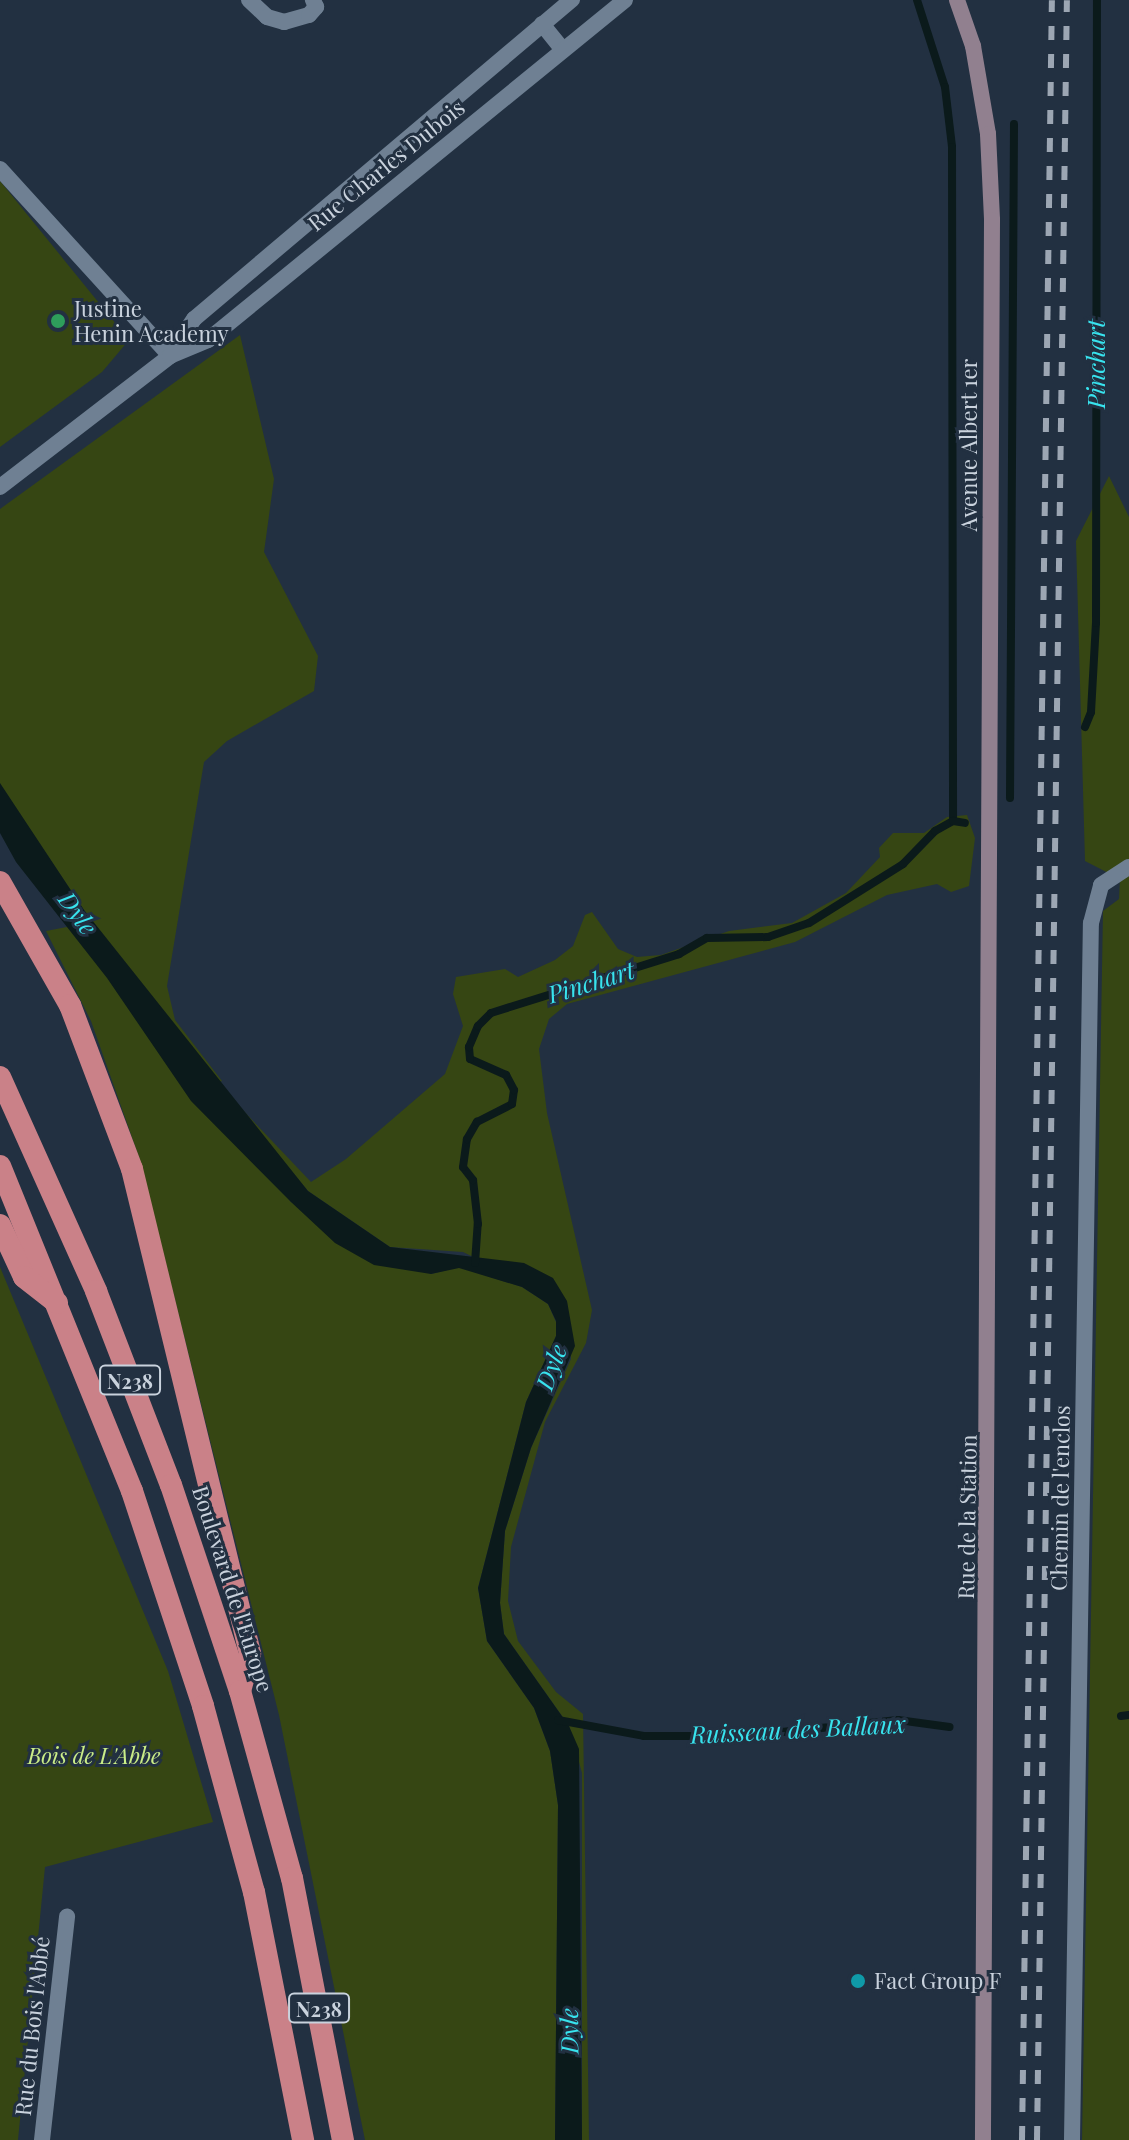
<!DOCTYPE html>
<html>
<head>
<meta charset="utf-8">
<style>
  body { margin:0 }
  #map { position:relative; width:1129px; height:2140px; overflow:hidden; background:#223041; font-family:"Playfair Display",serif }
  div>[style] { position:absolute }
  .green>* { inset:0; background:#364613 }
  .water>* { inset:0; background:#0b1a1b }
  .stream>* { height:8px; margin:-4px; padding:0 4px; transform-origin:4px; border-radius:4px; background:#0b1a1b }
  .minor>* { height:16px; margin:-8px; padding:0 8px; transform-origin:8px; border-radius:8px; background:#6f8093 }
  .secondary>* { height:16px; margin:-8px; padding:0 8px; transform-origin:8px; border-radius:8px; background:#91808f }
  .trunk>* { height:22px; margin:-11px; padding:0 11px; transform-origin:11px; border-radius:11px; background:#ca8188 }
  .rail>* { height:6px; margin-top:-3px; transform-origin:0; background:repeating-linear-gradient(90deg,#9ca6b3 0 14px,transparent 0 28px) }
  .dots>* { width:22px; height:22px; translate:-50% -50%; box-sizing:border-box; border:4px solid #223041; border-radius:50% }
  span { translate:-50% -50%; white-space:nowrap; text-align:center; line-height:1.15; -webkit-text-stroke:6px #223041; paint-order:stroke }
  .shield-label span { padding:2px 6px; background:#223041; border:2px solid; border-radius:6px; -webkit-text-stroke-width:0 }
  .shield-label { font-size:20px; color:#c9d2dd; font-weight:700 }
  .street-label { font-size:22px; color:#c9d2dd }
  .poi-label { font-size:22px; color:#c9d2dd }
  .left { translate:0 -50%; text-align:left }
  .park-label { font-size:22px; color:#caed88; font-style:italic }
  .water-label { font-size:24px; color:#38e3ee; font-style:italic }
</style>
</head>
<body>
<div id="map">
  <div class="green">
    <div style="clip-path:polygon(0 181px,129px 340px,102px 372px,0 447px)"></div>
    <div style="clip-path:polygon(240px 335px,274px 479px,264px 552px,318px 656px,314px 691px,227px 741px,204px 762px,167px 986px,175px 1020px,222px 1081px,217px 1083px,311px 1182px,346px 1159px,445px 1074px,463px 1026px,453px 994px,456px 977px,505px 969px,518px 977px,555px 960px,573px 946px,585px 915px,592px 912px,618px 949px,637px 957px,661px 955px,729px 931px,792px 923px,846px 893px,880px 857px,879px 848px,893px 833px,924px 833px,947px 817px,967px 815px,975px 838px,969px 886px,951px 892px,937px 884px,887px 895px,795px 942px,567px 1004px,549px 1019px,539px 1049px,547px 1113px,592px 1310px,586px 1343px,545px 1422px,511px 1547px,508px 1601px,518px 1641px,556px 1692px,583px 1714px,589px 2140px,582px 2140px,582px 1773px,569px 1726px,504px 1634px,500px 1603px,505px 1531px,531px 1448px,571px 1359px,567px 1302px,463px 1252px,390px 1247px,308px 1191px,217px 1082px,84px 910px,0 785px,0 509px)"></div>
    <div style="clip-path:polygon(1109px 476px,1129px 517px,1129px 2140px,1082px 2140px,1103px 911px,1119px 899px,1120px 879px,1085px 861px,1076px 541px)"></div>
    <div style="clip-path:polygon(72px 926px,291px 1202px,431px 1274px,459px 1267px,522px 1287px,548px 1304px,556px 1322px,556px 1336px,526px 1402px,478px 1588px,487px 1641px,534px 1708px,550px 1751px,558px 1805px,555px 2140px,365px 2140px,279px 1715px,140px 1160px,91px 1021px,46px 931px)"></div>
    <div style="clip-path:polygon(0 1267px,168px 1671px,213px 1822px,45px 1867px,18px 2140px,0 2140px)"></div>
  </div>
  <div class="water">
    <div style="clip-path:polygon(0 783px,84px 910px,308px 1191px,390px 1247px,524px 1263px,553px 1278px,567px 1301px,575px 1346px,531px 1448px,505px 1531px,500px 1603px,504px 1634px,569px 1726px,579px 1749px,582px 2140px,555px 2140px,558px 1805px,550px 1751px,534px 1708px,487px 1641px,478px 1588px,526px 1402px,556px 1336px,556px 1321px,548px 1304px,522px 1287px,459px 1268px,431px 1274px,374px 1265px,335px 1243px,291px 1202px,191px 1101px,107px 978px,16px 862px,0 833px)"></div>
  </div>
  <div class="stream">
    <div style="left:917px;top:0;width:91px;rotate:72.2deg"></div>
    <div style="left:945px;top:87px;width:60px;rotate:83.3deg"></div>
    <div style="left:952px;top:147px;width:674px;rotate:89.91deg"></div>
    <div style="left:1085px;top:727px;width:16px;rotate:-68deg"></div>
    <div style="left:1091px;top:712px;width:89px;rotate:-86.8deg"></div>
    <div style="left:1096px;top:623px;width:623px;rotate:-89.91deg"></div>
    <div style="left:1010px;top:798px;width:674px;rotate:-89.66deg"></div>
    <div style="left:475px;top:1263px;width:39px;rotate:-86deg"></div>
    <div style="left:478px;top:1224px;width:44px;rotate:-96.5deg"></div>
    <div style="left:473px;top:1180px;width:16px;rotate:-128deg"></div>
    <div style="left:463px;top:1167px;width:28px;rotate:-82deg"></div>
    <div style="left:467px;top:1139px;width:20px;rotate:-60deg"></div>
    <div style="left:477px;top:1122px;width:39px;rotate:-27deg"></div>
    <div style="left:512px;top:1104px;width:14px;rotate:-82deg"></div>
    <div style="left:514px;top:1090px;width:17px;rotate:-118deg"></div>
    <div style="left:506px;top:1075px;width:39px;rotate:-156deg"></div>
    <div style="left:470px;top:1059px;width:12px;rotate:-95deg"></div>
    <div style="left:469px;top:1047px;width:23px;rotate:-67deg"></div>
    <div style="left:478px;top:1026px;width:18px;rotate:-45deg"></div>
    <div style="left:491px;top:1013px;width:197px;rotate:-17.4deg"></div>
    <div style="left:679px;top:954px;width:32px;rotate:-30deg"></div>
    <div style="left:707px;top:938px;width:61px;rotate:-0.9deg"></div>
    <div style="left:768px;top:937px;width:43px;rotate:-18.9deg"></div>
    <div style="left:809px;top:923px;width:111px;rotate:-32.1deg"></div>
    <div style="left:903px;top:864px;width:46px;rotate:-45.9deg"></div>
    <div style="left:935px;top:831px;width:21px;rotate:-29deg"></div>
    <div style="left:953px;top:821px;width:12px;rotate:9deg"></div>
    <div style="left:1121px;top:1716px;width:8px;rotate:-7deg"></div>
    <div style="left:558px;top:1720px;width:87px;rotate:10.5deg"></div>
    <div style="left:644px;top:1736px;width:100px"></div>
    <div style="left:744px;top:1736px;width:155px;rotate:-5.9deg"></div>
    <div style="left:898px;top:1720px;width:52px;rotate:7.7deg"></div>
  </div>
  <div class="minor">
    <div style="left:249px;top:0;width:25px;rotate:43deg"></div>
    <div style="left:267px;top:17px;width:18px;rotate:16deg"></div>
    <div style="left:284px;top:22px;width:26px;rotate:-16deg"></div>
    <div style="left:309px;top:15px;width:11px;rotate:-49deg"></div>
    <div style="left:316px;top:7px;width:8px;rotate:-113deg"></div>
    <div style="left:542px;top:24px;width:32px;rotate:51deg"></div>
    <div style="left:0;top:169px;width:253px;rotate:47.7deg"></div>
    <div style="left:171px;top:354px;width:42px;rotate:-56.7deg"></div>
    <div style="left:194px;top:319px;width:495px;rotate:-40.2deg"></div>
    <div style="left:0;top:487px;width:215px;rotate:-37.6deg"></div>
    <div style="left:170px;top:356px;width:41px;rotate:-22.8deg"></div>
    <div style="left:208px;top:340px;width:538px;rotate:-39.19deg"></div>
    <div style="left:42px;top:2140px;width:225px;rotate:-83.6deg"></div>
    <div style="left:1072px;top:2140px;width:1217px;rotate:-89.11deg"></div>
    <div style="left:1091px;top:923px;width:39px;rotate:-75deg"></div>
    <div style="left:1101px;top:885px;width:33px;rotate:-33deg"></div>
  </div>
  <div class="secondary">
    <div style="left:957px;top:0;width:49px;rotate:70.8deg"></div>
    <div style="left:973px;top:46px;width:89px;rotate:80.3deg"></div>
    <div style="left:988px;top:134px;width:86px;rotate:87.3deg"></div>
    <div style="left:992px;top:220px;width:1920px;rotate:90.27deg"></div>
  </div>
  <div class="trunk">
    <div style="left:0;top:882px;width:142px;rotate:60.4deg"></div>
    <div style="left:70px;top:1005px;width:175px;rotate:69.3deg"></div>
    <div style="left:132px;top:1169px;width:499px;rotate:76.3deg"></div>
    <div style="left:250px;top:1654px;width:38px;rotate:105deg"></div>
    <div style="left:0;top:1077px;width:235px;rotate:65.8deg"></div>
    <div style="left:96px;top:1291px;width:208px;rotate:68.9deg"></div>
    <div style="left:171px;top:1485px;width:217px;rotate:71.5deg"></div>
    <div style="left:240px;top:1691px;width:194px;rotate:74.5deg"></div>
    <div style="left:292px;top:1878px;width:267px;rotate:79deg"></div>
    <div style="left:0;top:1166px;width:351px;rotate:67.9deg"></div>
    <div style="left:132px;top:1491px;width:226px;rotate:71.7deg"></div>
    <div style="left:203px;top:1706px;width:193px;rotate:74.7deg"></div>
    <div style="left:254px;top:1892px;width:253px;rotate:78.8deg"></div>
    <div style="left:0;top:1225px;width:57px;rotate:65.2deg"></div>
    <div style="left:24px;top:1277px;width:42px;rotate:38.2deg"></div>
  </div>
  <div class="rail">
    <div style="left:1022px;top:2140px;width:2140px;rotate:-89.2deg"></div>
    <div style="left:1037px;top:2140px;width:2140px;rotate:-89.2deg"></div>
  </div>
  <div class="dots">
    <div style="left:58px;top:321px;background:#2e9e5b"></div>
    <div style="left:858px;top:1981px;background:#0f9aa8"></div>
  </div>
  <div class="shield-label">
    <span style="left:130px;top:1380px">N238</span>
    <span style="left:319px;top:2008px">N238</span>
  </div>
  <div class="street-label">
    <span style="left:386px;top:165px;rotate:-39deg">Rue Charles Dubois</span>
    <span style="left:969px;top:445px;rotate:-90deg">Avenue Albert 1er</span>
    <span style="left:1060px;top:1498px;rotate:-89deg">Chemin de l'enclos</span>
    <span style="left:967px;top:1517px;rotate:-89deg">Rue de la Station</span>
    <span style="left:233px;top:1589px;rotate:72deg">Boulevard de l'Europe</span>
    <span style="left:32px;top:2026px;rotate:-84deg">Rue du Bois l'Abbé</span>
  </div>
  <div class="poi-label">
    <span class="left" style="left:74px;top:321px">Justine<br>Henin Academy</span>
    <span class="left" style="left:874px;top:1981px">Fact Group F</span>
  </div>
  <div class="park-label">
    <span style="left:94px;top:1756px">Bois de L'Abbe</span>
  </div>
  <div class="water-label">
    <span style="left:1096px;top:364px;rotate:-90deg">Pinchart</span>
    <span style="left:78px;top:913px;rotate:54deg">Dyle</span>
    <span style="left:591px;top:982px;rotate:-17deg">Pinchart</span>
    <span style="left:551px;top:1367px;rotate:-70deg">Dyle</span>
    <span style="left:798px;top:1729px;rotate:-3deg">Ruisseau des Ballaux</span>
    <span style="left:569px;top:2031px;rotate:-91deg">Dyle</span>
  </div>
</div>
</body>
</html>
